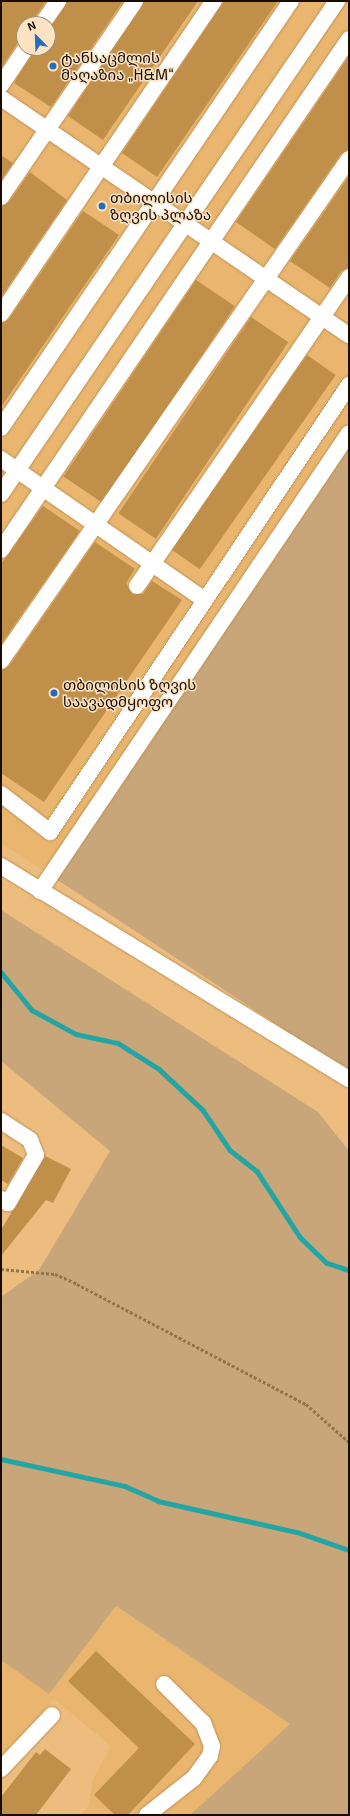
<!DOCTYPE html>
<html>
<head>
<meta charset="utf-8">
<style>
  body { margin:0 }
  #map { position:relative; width:350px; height:1816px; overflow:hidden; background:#ecbd7f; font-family:"Exo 2","Noto Sans Georgian",sans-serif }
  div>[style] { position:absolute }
  .built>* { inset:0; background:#e9b56f }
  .green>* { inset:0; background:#c8a67a }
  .stream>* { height:4.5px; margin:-2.25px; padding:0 2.25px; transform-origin:2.25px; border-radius:2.25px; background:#24a5a4 }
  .building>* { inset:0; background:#c08f4a; transform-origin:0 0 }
  .path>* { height:2.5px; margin-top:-1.25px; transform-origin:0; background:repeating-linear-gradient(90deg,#95744b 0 3px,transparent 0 5px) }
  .roads { filter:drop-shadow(0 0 1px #c09355) drop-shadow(0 0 1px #c09355) }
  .minor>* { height:16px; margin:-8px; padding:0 8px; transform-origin:8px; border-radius:8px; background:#fff }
  .dots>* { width:11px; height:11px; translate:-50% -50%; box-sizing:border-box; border:2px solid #fbe3c4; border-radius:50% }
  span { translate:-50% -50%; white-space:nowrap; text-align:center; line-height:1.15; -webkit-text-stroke:3px #fbe3c4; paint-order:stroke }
  .poi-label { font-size:15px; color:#180b00 }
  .left { translate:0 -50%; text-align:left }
  .frame { position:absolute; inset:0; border:2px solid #180b00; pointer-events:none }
  .north { position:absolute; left:16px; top:16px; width:40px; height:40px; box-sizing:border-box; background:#fbe3c4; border:1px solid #a08d76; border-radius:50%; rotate:337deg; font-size:11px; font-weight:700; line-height:16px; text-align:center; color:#180b00 }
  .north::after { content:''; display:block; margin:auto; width:14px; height:18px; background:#246dbd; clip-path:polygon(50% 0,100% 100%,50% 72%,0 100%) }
</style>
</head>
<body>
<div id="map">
  <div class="built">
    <div style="clip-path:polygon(evenodd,1px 1px,349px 1px,349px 433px,50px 875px,1px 843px,1px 1px,24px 24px,48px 24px,48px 48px,24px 48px,24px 24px)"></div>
    <div style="clip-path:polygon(115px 1606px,290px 1724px,190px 1815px,80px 1815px,88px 1808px,93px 1779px,111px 1746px,54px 1699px,1px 1757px,1px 1660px,49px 1694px)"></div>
  </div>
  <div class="green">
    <div style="clip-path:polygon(349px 433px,349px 1072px,50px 875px)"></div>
    <div style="clip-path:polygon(1px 910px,318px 1112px,349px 1151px,349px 1815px,190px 1815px,290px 1724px,116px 1606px,49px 1694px,1px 1660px,1px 1297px,39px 1270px,110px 1151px,1px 1061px)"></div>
  </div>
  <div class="stream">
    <div style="left:1px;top:972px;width:49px;rotate:50.8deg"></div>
    <div style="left:32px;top:1010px;width:50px;rotate:28.6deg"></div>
    <div style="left:76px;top:1034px;width:43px;rotate:12.1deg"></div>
    <div style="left:118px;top:1043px;width:49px;rotate:32.4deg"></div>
    <div style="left:159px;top:1069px;width:60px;rotate:43deg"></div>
    <div style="left:203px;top:1110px;width:48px;rotate:56deg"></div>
    <div style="left:230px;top:1150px;width:34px;rotate:38deg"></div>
    <div style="left:257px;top:1171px;width:79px;rotate:56.9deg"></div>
    <div style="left:300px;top:1237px;width:37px;rotate:44deg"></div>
    <div style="left:327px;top:1263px;width:23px;rotate:18deg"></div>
    <div style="left:1px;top:1459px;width:127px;rotate:12.3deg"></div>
    <div style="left:125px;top:1486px;width:36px;rotate:24deg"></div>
    <div style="left:158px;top:1501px;width:142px;rotate:12.6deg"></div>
    <div style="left:297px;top:1532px;width:55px;rotate:19.1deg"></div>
  </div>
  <div class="building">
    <div style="clip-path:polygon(1px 1px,46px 1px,30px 24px,24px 24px,24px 33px,1px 68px)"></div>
    <div style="clip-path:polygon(67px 1px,123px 1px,51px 107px,14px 83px,35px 48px,48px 48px,48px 31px)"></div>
    <div style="clip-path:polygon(144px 1px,198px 1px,103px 140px,68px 116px)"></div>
    <div style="clip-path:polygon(278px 1px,157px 177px,122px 153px,224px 1px)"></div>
    <div style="clip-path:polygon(349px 56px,349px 150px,341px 154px,275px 249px,236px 222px)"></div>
    <div style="clip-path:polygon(1px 155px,13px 163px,1px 180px)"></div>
    <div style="clip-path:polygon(30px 172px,67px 200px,1px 297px,1px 206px,9px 202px)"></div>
    <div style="clip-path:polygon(349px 176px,349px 268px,341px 271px,330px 288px,290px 261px)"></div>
    <div style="clip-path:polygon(83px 211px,119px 235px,1px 407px,1px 323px,9px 319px)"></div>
    <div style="left:196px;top:280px;width:47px;height:237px;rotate:34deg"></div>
    <div style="left:251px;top:317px;width:45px;height:237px;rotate:34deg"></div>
    <div style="left:307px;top:355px;width:35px;height:237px;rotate:35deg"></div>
    <div style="clip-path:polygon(43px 506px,80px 531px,1px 644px,1px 564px)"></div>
    <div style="clip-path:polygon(95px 542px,135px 569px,126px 583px,132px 594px,143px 594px,152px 581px,182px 600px,44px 802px,1px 773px,1px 670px,9px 666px)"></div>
    <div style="clip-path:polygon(1px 1145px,23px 1158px,8px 1184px,1px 1180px)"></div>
    <div style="clip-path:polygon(45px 1156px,71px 1169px,53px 1203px,46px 1200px,1px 1256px,1px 1230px)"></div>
    <div style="clip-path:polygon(96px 1651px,195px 1744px,128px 1815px,115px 1815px,94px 1795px,139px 1748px,68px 1681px)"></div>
    <div style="clip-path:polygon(45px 1749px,71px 1769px,36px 1815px,1px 1815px,1px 1797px,36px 1752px,40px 1755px)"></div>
  </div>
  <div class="path">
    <div style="left:1px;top:1269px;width:54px;rotate:5.3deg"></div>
    <div style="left:55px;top:1274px;width:24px;rotate:24deg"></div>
    <div style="left:77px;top:1284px;width:259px;rotate:27.7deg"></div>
    <div style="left:306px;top:1404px;width:57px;rotate:41.5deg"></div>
  </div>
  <div class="roads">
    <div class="minor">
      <div style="left:42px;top:24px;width:28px;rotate:-55deg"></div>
      <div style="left:1px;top:85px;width:45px;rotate:-56deg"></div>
      <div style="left:1px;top:98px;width:421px;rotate:34.3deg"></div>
      <div style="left:1px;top:197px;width:237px;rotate:-55.6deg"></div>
      <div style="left:1px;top:314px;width:379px;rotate:-55.8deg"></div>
      <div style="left:1px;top:428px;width:516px;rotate:-55.82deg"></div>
      <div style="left:1px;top:459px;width:248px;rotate:34.7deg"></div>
      <div style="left:1px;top:494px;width:597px;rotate:-55.72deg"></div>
      <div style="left:1px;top:550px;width:618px;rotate:-55.74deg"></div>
      <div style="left:137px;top:586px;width:375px;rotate:-55.5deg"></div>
      <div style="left:1px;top:661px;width:611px;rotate:-55.27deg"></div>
      <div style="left:1px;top:794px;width:62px;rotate:37.8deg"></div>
      <div style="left:50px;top:832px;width:538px;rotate:-56.22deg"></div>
      <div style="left:1px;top:866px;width:408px;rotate:31.5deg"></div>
      <div style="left:40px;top:891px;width:552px;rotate:-55.99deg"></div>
      <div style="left:1px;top:1121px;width:35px;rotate:33deg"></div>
      <div style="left:30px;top:1140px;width:16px;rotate:68deg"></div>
      <div style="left:36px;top:1155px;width:56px;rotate:120.3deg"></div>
      <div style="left:8px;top:1203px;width:8px;rotate:-150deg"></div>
      <div style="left:1px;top:1769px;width:74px;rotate:-46.6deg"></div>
      <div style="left:147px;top:1815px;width:60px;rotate:-38.2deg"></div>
      <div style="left:194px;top:1778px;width:27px;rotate:-54deg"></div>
      <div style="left:210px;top:1756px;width:10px;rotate:-79deg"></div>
      <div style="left:212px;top:1746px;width:25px;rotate:-111deg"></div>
      <div style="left:203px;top:1723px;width:55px;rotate:-135deg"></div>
    </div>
  </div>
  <div class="dots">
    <div style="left:53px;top:66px;background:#246dbd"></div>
    <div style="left:102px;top:206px;background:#246dbd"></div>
    <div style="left:54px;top:693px;background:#246dbd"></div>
  </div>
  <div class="poi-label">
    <span class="left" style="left:61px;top:66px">ტანსაცმლის<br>მაღაზია „H&amp;M“</span>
    <span class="left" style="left:110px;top:206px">თბილისის<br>ზღვის პლაზა</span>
    <span class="left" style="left:63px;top:693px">თბილისის ზღვის<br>საავადმყოფო</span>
  </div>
  <div class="frame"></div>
  <div class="north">N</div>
</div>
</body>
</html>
